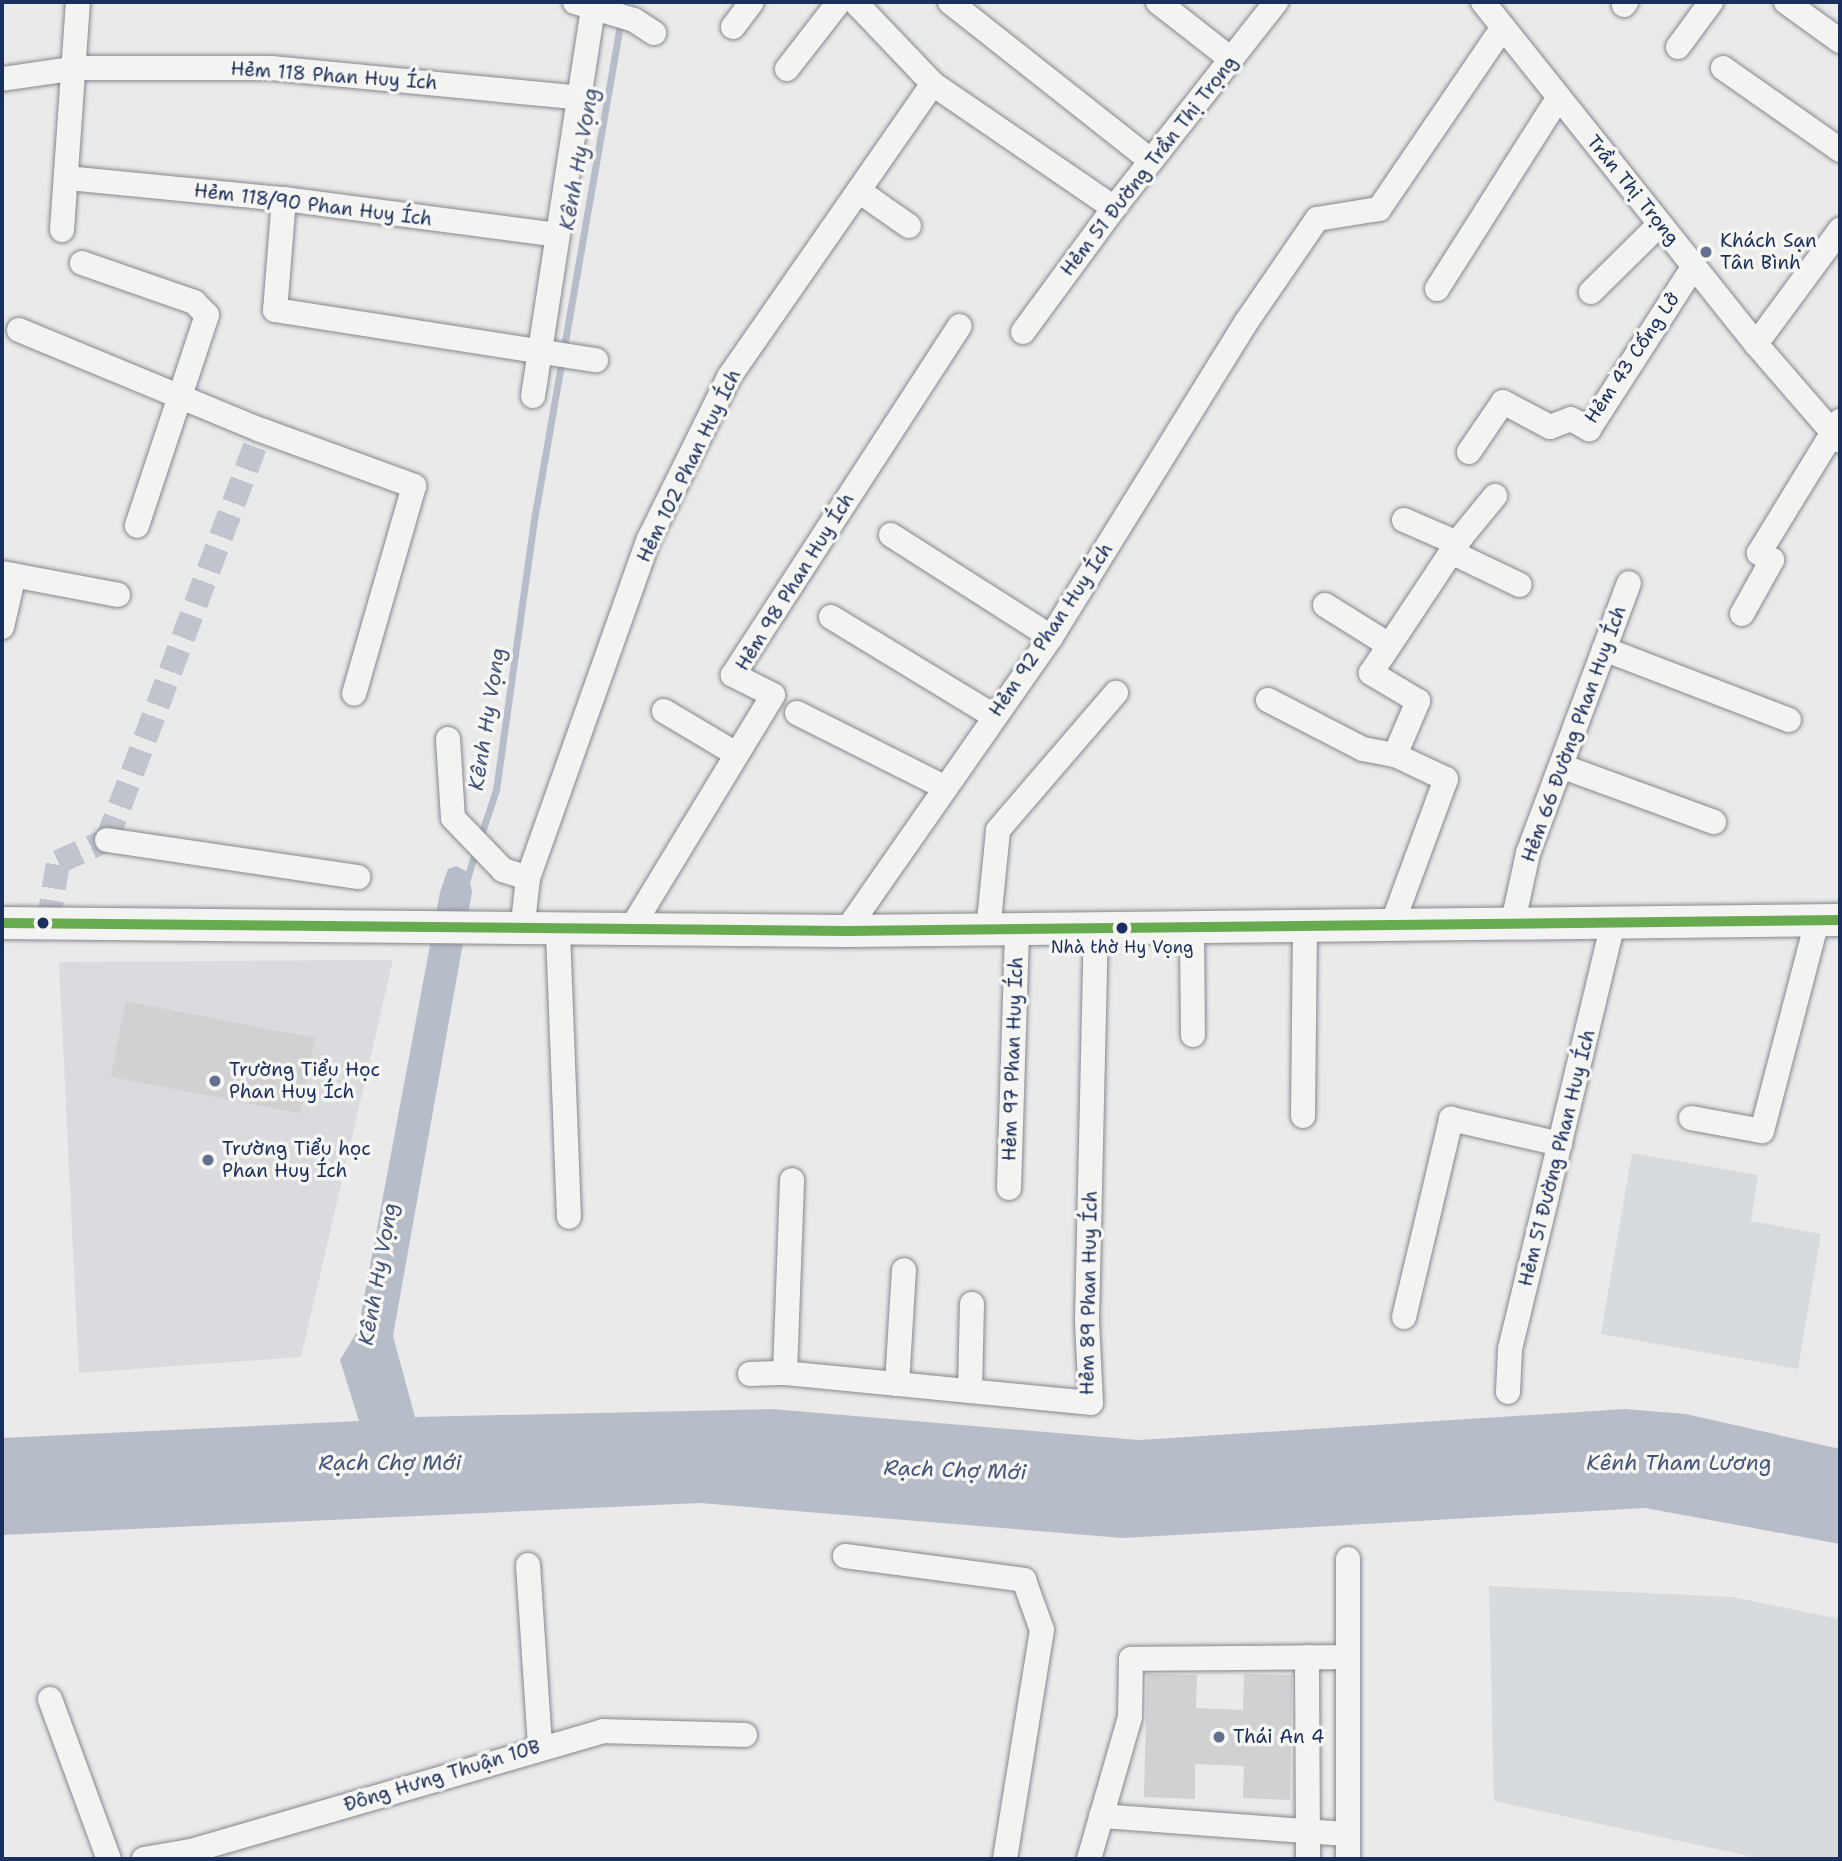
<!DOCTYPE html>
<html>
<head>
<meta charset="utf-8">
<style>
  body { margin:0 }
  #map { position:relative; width:1842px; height:1861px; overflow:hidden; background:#e9eae9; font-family:"Shantell Sans",sans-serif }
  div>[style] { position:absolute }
  .built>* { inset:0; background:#d9dbde }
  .green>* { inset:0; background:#d8dbde }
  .water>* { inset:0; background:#b7bdc8 }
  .stream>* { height:7px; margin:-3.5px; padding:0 3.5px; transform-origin:3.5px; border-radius:3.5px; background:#b7bdc8 }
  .building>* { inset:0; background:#d0d1d3; transform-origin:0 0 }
  .minor-tunnel>* { height:24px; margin-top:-12px; transform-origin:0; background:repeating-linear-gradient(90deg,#c0c5cd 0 24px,transparent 0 36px) }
  .roads { filter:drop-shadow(0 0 2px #848890) drop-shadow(0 0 2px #848890) }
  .minor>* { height:24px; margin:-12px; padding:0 12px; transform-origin:12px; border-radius:12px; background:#f3f3f2 }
  .major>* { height:32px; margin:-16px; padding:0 16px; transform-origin:16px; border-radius:16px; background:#f3f3f2 }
  .bus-1>* { height:10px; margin:-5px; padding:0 5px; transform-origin:5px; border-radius:5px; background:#68aa50 }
  .dots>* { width:19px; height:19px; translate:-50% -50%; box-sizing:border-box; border:4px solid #f6f6f2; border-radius:50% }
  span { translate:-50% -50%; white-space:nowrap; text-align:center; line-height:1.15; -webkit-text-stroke:7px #f6f6f2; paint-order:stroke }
  .bus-label { font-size:17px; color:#1b2f5e }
  .street-label { font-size:19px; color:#1b2f5e }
  .poi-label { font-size:19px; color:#1b2f5e }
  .left { translate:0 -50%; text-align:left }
  .water-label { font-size:21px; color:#44547a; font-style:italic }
  .frame { position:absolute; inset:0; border:4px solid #1b2f5e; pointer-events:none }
</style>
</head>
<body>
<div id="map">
  <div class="built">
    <div style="clip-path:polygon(393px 960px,301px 1357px,79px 1373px,59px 962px)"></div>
  </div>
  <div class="green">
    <div style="clip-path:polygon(1632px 1153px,1758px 1175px,1751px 1221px,1821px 1234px,1798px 1369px,1601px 1334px)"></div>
    <div style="clip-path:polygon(1489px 1586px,1733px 1597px,1840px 1619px,1840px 1859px,1763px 1859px,1494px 1801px)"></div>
  </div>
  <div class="water">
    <div style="clip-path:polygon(456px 866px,468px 872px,472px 892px,393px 1336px,415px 1417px,772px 1409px,1139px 1440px,1625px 1409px,1686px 1414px,1840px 1449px,1840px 1544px,1645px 1508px,1123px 1538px,700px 1503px,2px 1535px,2px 1438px,359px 1421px,340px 1360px,358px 1330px,440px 892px,448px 869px)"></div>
  </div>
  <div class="stream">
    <div style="left:480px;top:838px;width:51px;rotate:-71.6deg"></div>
    <div style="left:496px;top:790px;width:279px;rotate:-82deg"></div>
    <div style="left:535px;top:514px;width:520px;rotate:-80.14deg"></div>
    <div style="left:466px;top:882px;width:34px;rotate:-73deg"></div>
  </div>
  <div class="building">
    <div style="left:315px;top:1038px;width:77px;height:193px;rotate:101deg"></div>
    <div style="clip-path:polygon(1147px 1674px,1197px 1675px,1196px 1708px,1243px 1710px,1244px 1674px,1292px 1675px,1290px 1800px,1243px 1798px,1244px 1766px,1195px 1764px,1195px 1799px,1144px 1797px)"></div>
  </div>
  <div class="minor-tunnel">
    <div style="left:48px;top:924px;width:63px;rotate:-80.8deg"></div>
    <div style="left:58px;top:862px;width:54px;rotate:-24.2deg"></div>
    <div style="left:107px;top:840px;width:438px;rotate:-69.4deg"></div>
  </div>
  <div class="roads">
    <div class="minor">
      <div style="left:575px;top:2px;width:62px;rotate:17deg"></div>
      <div style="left:634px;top:20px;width:24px;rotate:33deg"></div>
      <div style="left:855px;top:2px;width:113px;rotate:46.4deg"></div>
      <div style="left:933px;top:84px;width:219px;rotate:34.4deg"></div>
      <div style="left:950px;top:2px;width:256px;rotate:38.3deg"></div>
      <div style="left:1158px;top:2px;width:93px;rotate:38deg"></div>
      <div style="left:1483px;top:2px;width:438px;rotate:51.4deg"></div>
      <div style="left:1756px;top:344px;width:128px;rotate:49.1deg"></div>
      <div style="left:1786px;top:2px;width:67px;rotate:35.8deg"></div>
      <div style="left:1624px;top:5px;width:4px;rotate:-56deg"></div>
      <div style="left:733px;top:27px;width:31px;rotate:-53deg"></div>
      <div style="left:1678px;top:47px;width:56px;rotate:-53.7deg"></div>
      <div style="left:1723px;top:68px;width:143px;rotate:35deg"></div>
      <div style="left:787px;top:69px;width:85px;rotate:-52.2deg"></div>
      <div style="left:2px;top:79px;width:76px;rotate:-8.3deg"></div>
      <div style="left:77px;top:68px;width:194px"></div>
      <div style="left:271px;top:68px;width:312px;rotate:5.5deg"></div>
      <div style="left:68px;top:178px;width:217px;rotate:5.6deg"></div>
      <div style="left:284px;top:199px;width:275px;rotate:7.5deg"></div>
      <div style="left:859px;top:191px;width:61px;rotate:35deg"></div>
      <div style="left:284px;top:199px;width:111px;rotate:94.6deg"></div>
      <div style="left:275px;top:310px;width:325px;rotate:8.9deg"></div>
      <div style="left:62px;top:230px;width:229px;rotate:-86deg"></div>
      <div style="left:82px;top:263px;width:119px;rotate:19.2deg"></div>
      <div style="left:194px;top:302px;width:18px;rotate:45deg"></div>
      <div style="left:207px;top:315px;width:222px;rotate:108.4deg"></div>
      <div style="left:1437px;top:289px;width:227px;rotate:-57.6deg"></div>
      <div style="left:1591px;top:292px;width:97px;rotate:-44.6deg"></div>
      <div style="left:19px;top:330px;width:262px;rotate:22.5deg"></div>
      <div style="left:261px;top:430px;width:163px;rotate:20.1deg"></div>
      <div style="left:414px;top:486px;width:216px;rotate:106.1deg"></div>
      <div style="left:1023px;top:332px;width:154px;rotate:-53.7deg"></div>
      <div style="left:1114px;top:208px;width:262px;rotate:-51.8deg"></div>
      <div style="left:1756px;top:344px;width:142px;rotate:-53.6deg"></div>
      <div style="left:533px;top:396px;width:393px;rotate:-81.2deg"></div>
      <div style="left:1469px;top:452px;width:60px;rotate:-55.8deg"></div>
      <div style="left:1503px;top:402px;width:53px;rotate:28deg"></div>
      <div style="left:1550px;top:427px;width:22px;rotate:-21deg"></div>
      <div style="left:1571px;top:419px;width:21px;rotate:29deg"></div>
      <div style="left:1589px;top:429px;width:194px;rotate:-57.2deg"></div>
      <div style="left:1404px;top:520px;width:58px;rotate:23.5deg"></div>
      <div style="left:891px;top:535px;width:190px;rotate:32.5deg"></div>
      <div style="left:1451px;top:552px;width:76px;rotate:25.6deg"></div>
      <div style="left:2px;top:573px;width:118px;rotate:10.7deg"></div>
      <div style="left:1325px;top:605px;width:75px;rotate:32deg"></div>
      <div style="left:1742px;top:614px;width:62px;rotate:-60.9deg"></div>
      <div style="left:1772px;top:560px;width:15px;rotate:-152deg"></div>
      <div style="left:1759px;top:553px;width:155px;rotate:-58.5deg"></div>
      <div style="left:831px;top:617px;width:191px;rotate:31.3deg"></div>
      <div style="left:2px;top:627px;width:53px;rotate:-77deg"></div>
      <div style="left:1604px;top:649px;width:198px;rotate:21deg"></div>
      <div style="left:1268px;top:700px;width:107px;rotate:27.3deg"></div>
      <div style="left:1363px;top:749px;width:33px;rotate:11deg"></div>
      <div style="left:1395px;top:755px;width:56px;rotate:25.2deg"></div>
      <div style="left:1446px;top:779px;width:159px;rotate:110.3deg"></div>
      <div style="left:664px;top:711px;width:84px;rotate:30.8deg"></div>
      <div style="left:797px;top:713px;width:165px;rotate:26.7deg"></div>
      <div style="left:448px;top:739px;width:79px;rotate:86.4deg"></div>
      <div style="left:453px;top:818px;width:72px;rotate:46.1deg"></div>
      <div style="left:503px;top:870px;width:26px;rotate:18deg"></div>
      <div style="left:1395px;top:755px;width:59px;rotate:-66.9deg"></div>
      <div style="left:1418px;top:701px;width:55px;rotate:-149.2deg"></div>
      <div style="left:1371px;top:673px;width:164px;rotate:-56.4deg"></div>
      <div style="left:1462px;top:536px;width:52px;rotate:-50.5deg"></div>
      <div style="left:1561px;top:766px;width:163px;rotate:20.1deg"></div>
      <div style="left:107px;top:840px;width:254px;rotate:8.4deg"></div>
      <div style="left:1512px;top:926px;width:75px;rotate:-77.6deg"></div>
      <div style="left:1528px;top:853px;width:288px;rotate:-69.5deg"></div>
      <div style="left:1192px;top:929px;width:106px;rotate:89.5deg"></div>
      <div style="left:846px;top:931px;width:358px;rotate:-55.1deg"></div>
      <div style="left:1051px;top:637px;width:372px;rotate:-58.2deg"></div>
      <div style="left:1247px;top:321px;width:124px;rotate:-55.5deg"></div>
      <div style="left:1317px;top:219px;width:63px;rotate:-9.2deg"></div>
      <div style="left:1379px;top:209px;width:220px;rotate:-55.7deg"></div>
      <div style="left:988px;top:931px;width:101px;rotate:-84.3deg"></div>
      <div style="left:998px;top:830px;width:181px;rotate:-49.3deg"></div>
      <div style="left:522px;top:932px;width:54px;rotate:-83.7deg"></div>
      <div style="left:528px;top:878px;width:360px;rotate:-70.4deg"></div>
      <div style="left:649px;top:539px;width:181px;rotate:-63.7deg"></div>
      <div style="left:729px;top:377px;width:357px;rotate:-55.2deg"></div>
      <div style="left:558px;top:932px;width:285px;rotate:87.8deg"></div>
      <div style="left:629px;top:932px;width:277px;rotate:-58.7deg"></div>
      <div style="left:773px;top:695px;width:45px;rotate:-153.4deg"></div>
      <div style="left:733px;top:675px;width:416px;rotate:-57deg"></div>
      <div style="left:1303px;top:1116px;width:188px;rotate:-89.4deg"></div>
      <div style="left:1691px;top:1118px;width:72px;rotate:10.4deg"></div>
      <div style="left:1762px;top:1131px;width:217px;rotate:-75.3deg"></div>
      <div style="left:1009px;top:1188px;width:258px;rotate:-88.2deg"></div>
      <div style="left:1404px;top:1317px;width:204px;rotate:-76.6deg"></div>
      <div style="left:1451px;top:1119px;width:112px;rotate:12.9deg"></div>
      <div style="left:785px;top:1373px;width:193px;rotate:-87.9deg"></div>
      <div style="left:750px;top:1374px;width:35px;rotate:-2deg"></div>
      <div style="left:785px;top:1373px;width:307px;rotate:5.6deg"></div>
      <div style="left:1091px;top:1403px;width:83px;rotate:-92.8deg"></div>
      <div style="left:1087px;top:1320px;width:390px;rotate:-88.7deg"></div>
      <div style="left:897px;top:1384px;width:114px;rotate:-86.5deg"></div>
      <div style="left:970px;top:1391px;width:87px;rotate:-88.7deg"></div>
      <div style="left:1508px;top:1392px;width:43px;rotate:-87.3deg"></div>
      <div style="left:1510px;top:1349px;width:437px;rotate:-76.4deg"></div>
      <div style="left:845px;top:1556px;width:181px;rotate:7.6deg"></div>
      <div style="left:1024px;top:1580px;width:53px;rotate:70.2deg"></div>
      <div style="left:1042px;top:1630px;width:232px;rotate:99.2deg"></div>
      <div style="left:528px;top:1565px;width:181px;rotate:86.2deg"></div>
      <div style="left:1307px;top:1657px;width:202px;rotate:89.7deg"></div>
      <div style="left:50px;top:1699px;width:171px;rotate:69.8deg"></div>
      <div style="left:1101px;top:1816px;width:247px;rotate:4.2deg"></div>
      <div style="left:144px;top:1859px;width:48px;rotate:-9.7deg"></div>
      <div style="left:191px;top:1851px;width:429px;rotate:-16.2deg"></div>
      <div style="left:603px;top:1731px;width:142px;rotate:1.6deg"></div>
      <div style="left:1089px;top:1859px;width:148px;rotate:-73.9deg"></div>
      <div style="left:1130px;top:1717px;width:58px;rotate:-89deg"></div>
      <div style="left:1131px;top:1659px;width:214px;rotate:-0.5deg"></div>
      <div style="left:1348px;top:1859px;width:300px;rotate:-90deg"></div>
    </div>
    <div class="major">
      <div style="left:2px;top:923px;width:844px;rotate:0.54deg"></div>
      <div style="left:846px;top:931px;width:994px;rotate:-0.63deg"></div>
    </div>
  </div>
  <div class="bus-1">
    <div style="left:2px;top:923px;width:844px;rotate:0.54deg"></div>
    <div style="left:846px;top:931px;width:994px;rotate:-0.63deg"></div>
  </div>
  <div class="dots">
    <div style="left:1706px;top:252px;background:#63708f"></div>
    <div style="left:43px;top:923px;background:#1b2f5e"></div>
    <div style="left:1122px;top:928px;background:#1b2f5e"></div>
    <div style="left:215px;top:1081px;background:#63708f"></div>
    <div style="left:208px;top:1160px;background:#63708f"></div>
    <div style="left:1219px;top:1737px;background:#63708f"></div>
  </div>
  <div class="bus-label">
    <span style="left:1122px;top:948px">Nhà thờ Hy Vọng</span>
  </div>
  <div class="street-label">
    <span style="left:334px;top:76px;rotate:4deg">Hẻm 118 Phan Huy Ích</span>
    <span style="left:1149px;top:166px;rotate:-52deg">Hẻm 51 Đường Trần Thị Trọng</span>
    <span style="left:1633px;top:190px;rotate:51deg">Trần Thị Trọng</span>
    <span style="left:313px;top:205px;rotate:7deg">Hẻm 118/90 Phan Huy Ích</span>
    <span style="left:1632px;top:358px;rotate:-56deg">Hẻm 43 Cống Lở</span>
    <span style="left:689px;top:466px;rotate:-64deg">Hẻm 102 Phan Huy Ích</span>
    <span style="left:795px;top:582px;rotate:-58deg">Hẻm 98 Phan Huy Ích</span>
    <span style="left:1051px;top:630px;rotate:-56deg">Hẻm 92 Phan Huy Ích</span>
    <span style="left:1574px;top:734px;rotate:-70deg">Hẻm 66 Đường Phan Huy Ích</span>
    <span style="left:1013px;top:1059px;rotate:-88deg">Hẻm 97 Phan Huy Ích</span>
    <span style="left:1557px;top:1158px;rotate:-76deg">Hẻm 51 Đường Phan Huy Ích</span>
    <span style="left:1089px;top:1293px;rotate:-89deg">Hẻm 89 Phan Huy Ích</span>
    <span style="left:442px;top:1776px;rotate:-17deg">Đông Hưng Thuận 10B</span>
  </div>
  <div class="poi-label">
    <span class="left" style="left:1720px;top:252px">Khách Sạn<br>Tân Bình</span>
    <span class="left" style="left:229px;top:1081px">Trường Tiểu Học<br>Phan Huy Ích</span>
    <span class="left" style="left:222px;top:1160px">Trường Tiểu học<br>Phan Huy Ích</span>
    <span class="left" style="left:1233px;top:1737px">Thái An 4</span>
  </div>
  <div class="water-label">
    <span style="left:579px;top:159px;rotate:-80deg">Kênh Hy Vọng</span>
    <span style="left:487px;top:719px;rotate:-81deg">Kênh Hy Vọng</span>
    <span style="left:378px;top:1274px;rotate:-80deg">Kênh Hy Vọng</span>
    <span style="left:390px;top:1463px">Rạch Chợ Mới</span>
    <span style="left:1679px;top:1463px">Kênh Tham Lương</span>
    <span style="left:955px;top:1470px;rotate:2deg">Rạch Chợ Mới</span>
  </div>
  <div class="frame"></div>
</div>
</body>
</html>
